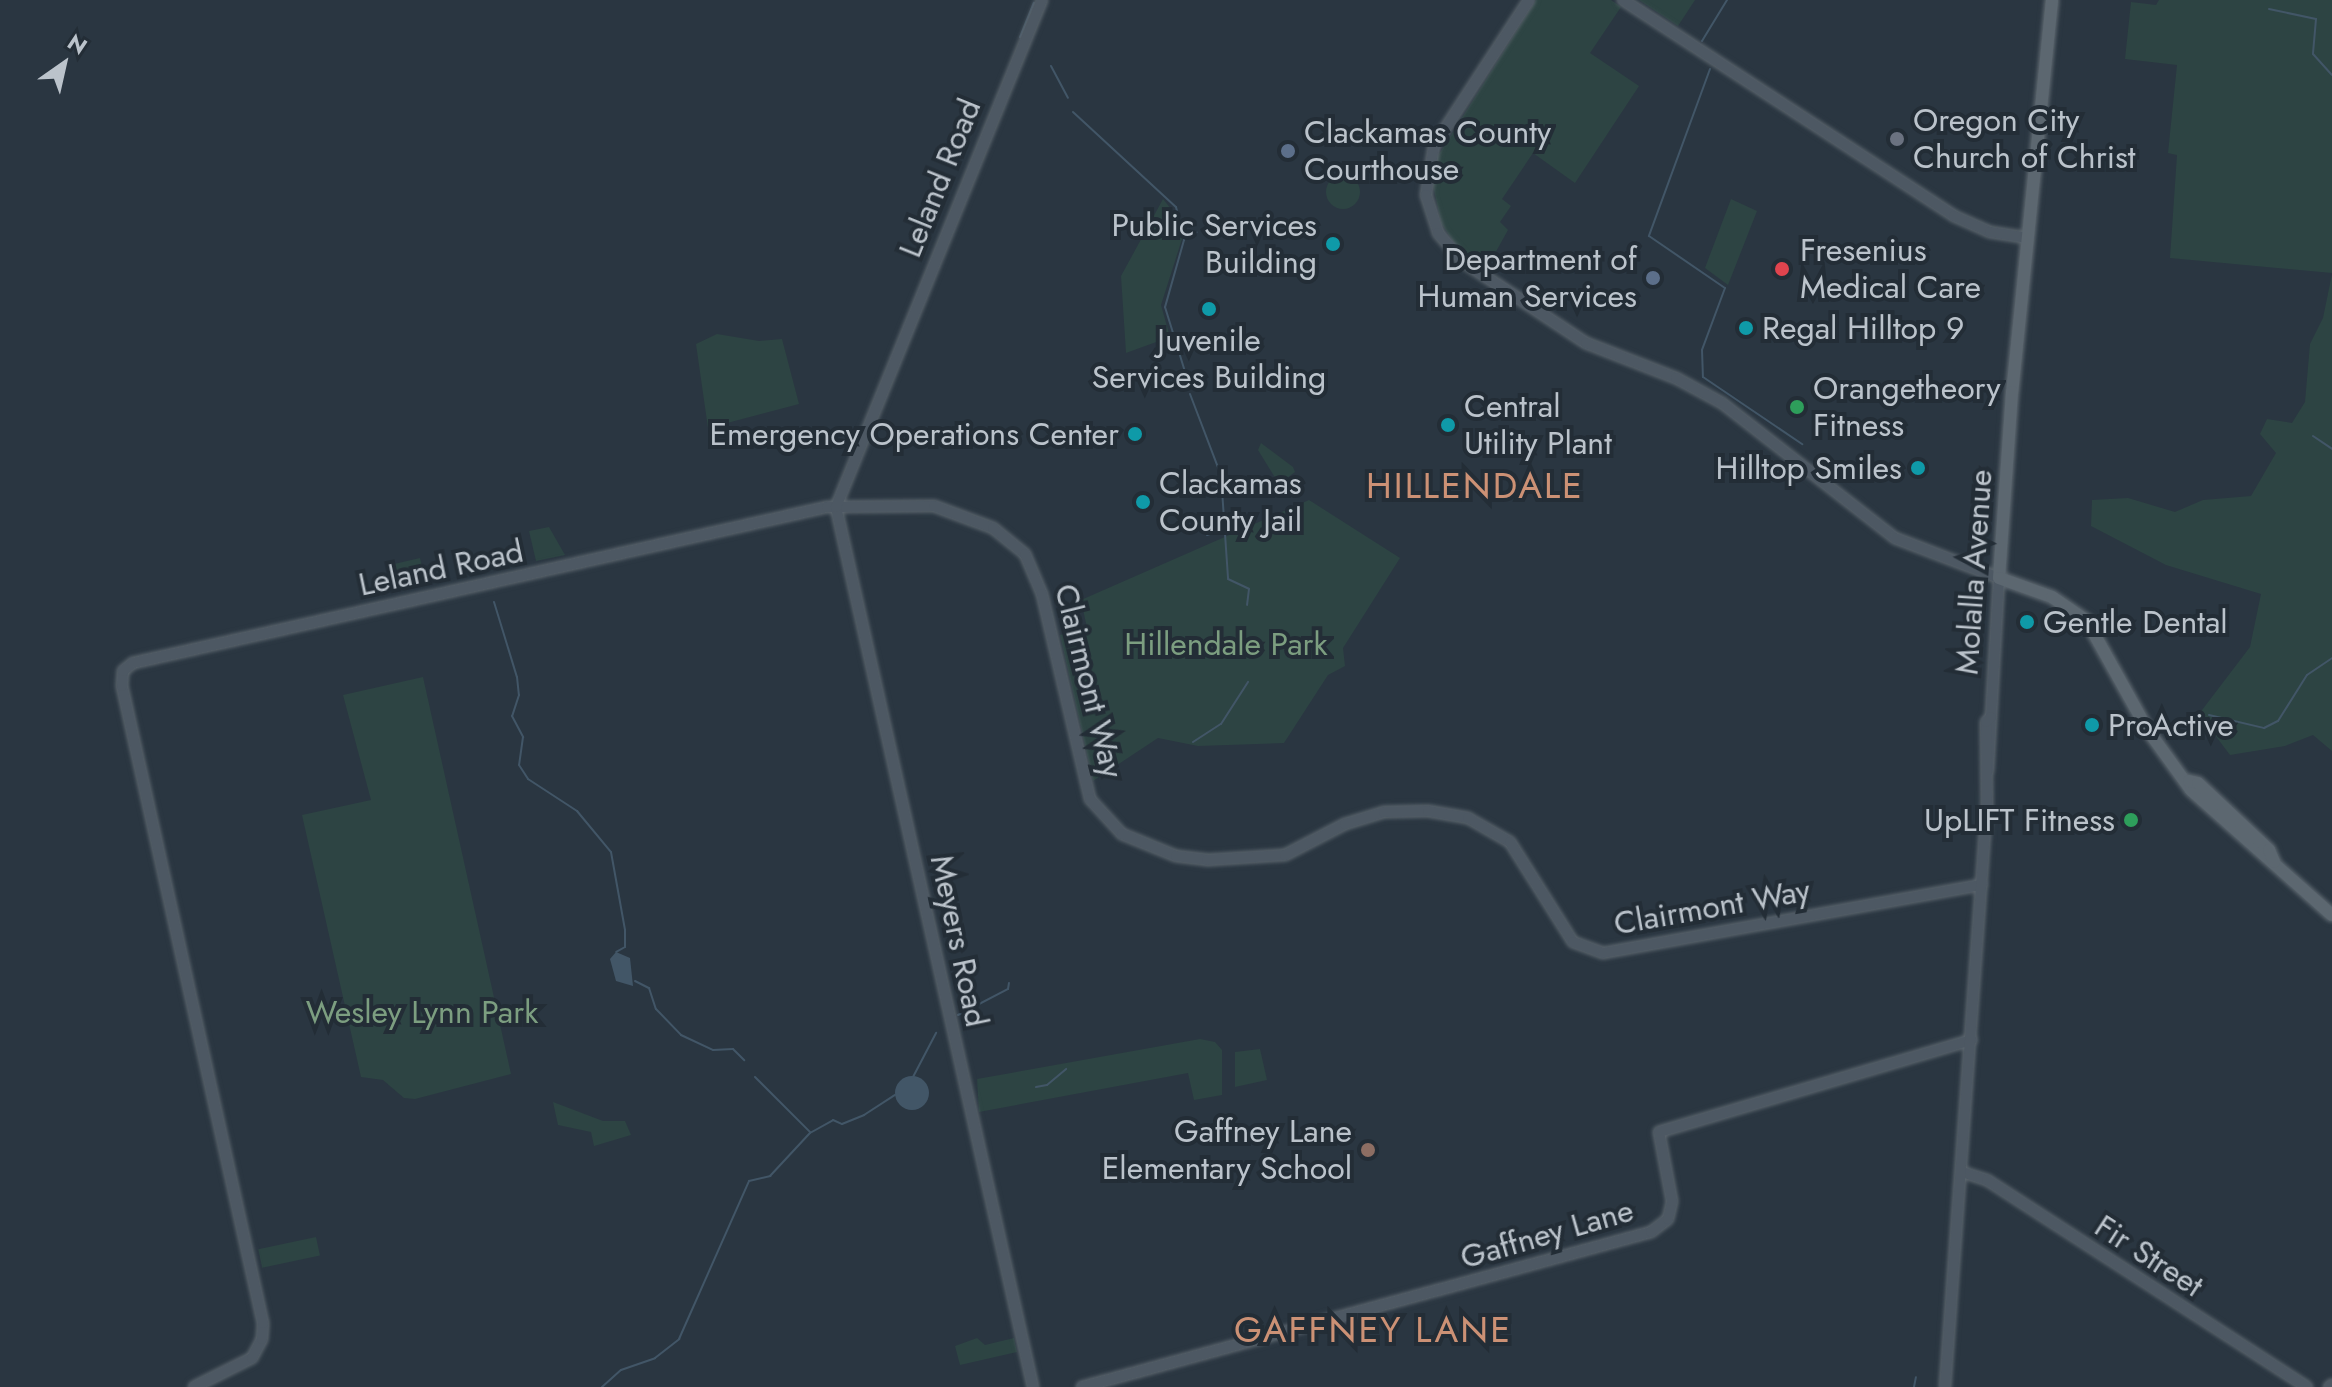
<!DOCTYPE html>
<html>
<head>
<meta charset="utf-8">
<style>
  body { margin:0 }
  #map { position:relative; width:2332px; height:1387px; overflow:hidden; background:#2a3641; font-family:Jost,sans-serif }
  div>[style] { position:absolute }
  .green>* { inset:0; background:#2d4443; transform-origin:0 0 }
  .round { border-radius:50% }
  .water>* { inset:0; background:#425667 }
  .stream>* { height:2px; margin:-1px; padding:0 1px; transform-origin:1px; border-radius:1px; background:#425667 }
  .roads { filter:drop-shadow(0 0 2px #5c666e) drop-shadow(0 0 2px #5c666e) }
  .secondary>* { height:10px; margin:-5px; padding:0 5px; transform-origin:5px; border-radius:5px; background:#4d5863 }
  .primary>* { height:12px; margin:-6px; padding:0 6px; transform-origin:6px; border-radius:6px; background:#5c6770 }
  .dots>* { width:22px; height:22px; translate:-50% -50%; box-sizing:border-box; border:4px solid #232d36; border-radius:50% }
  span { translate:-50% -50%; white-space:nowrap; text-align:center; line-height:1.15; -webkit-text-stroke:8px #232d36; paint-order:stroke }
  .poi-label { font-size:32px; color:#bbc3cb }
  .left { translate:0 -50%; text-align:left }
  .right { translate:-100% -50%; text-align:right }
  .street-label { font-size:32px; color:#bbc3cb }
  .park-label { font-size:32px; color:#7c9e80 }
  .quarter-label { font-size:36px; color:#cc9175; letter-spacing:2px }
  .north { position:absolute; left:24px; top:24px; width:80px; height:80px; -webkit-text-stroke:6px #232d36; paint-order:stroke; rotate:34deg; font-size:22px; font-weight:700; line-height:32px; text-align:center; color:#bbc3cb }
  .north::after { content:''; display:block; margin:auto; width:28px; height:36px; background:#bbc3cb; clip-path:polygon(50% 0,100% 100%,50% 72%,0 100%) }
</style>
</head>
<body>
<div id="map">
  <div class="green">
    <div style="clip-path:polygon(1536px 0,1611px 0,1621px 7px,1590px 53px,1639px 86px,1575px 183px,1533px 153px,1502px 199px,1511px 206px,1500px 222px,1508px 230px,1488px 266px,1483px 266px,1456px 246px,1441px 223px,1433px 185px,1436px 159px)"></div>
    <div style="clip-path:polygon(1639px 0,1695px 0,1678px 26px)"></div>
    <div style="clip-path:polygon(2159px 0,2332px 0,2332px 273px,2170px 258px,2177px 155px,2168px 153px,2177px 65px,2125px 59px,2131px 2px,2156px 5px)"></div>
    <div class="round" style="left:1326px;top:175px;width:34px;height:34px"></div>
    <div style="clip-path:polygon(1163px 199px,1179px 219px,1182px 239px,1161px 305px,1170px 337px,1126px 353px,1121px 276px)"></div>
    <div style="clip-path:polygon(1731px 199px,1757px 211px,1728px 285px,1705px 268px)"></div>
    <div style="clip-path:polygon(2332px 274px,2332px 751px,2313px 735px,2285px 746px,2230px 755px,2199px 714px,2250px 647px,2261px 594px,2166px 565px,2091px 526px,2092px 500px,2128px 498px,2175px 512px,2203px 500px,2251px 496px,2276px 453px,2260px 434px,2267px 419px,2292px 423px,2305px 402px,2310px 344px,2323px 318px)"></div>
    <div style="clip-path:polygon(717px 334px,759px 341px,782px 339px,799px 404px,708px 428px,696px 344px)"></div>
    <div style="clip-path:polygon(1261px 443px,1293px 467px,1295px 472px,1279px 484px,1258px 450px)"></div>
    <div style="clip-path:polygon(1309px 500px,1400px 558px,1343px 648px,1345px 666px,1328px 675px,1284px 743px,1198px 746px,1158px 738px,1093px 781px,1060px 635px,1087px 628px,1081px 600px)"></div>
    <div style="clip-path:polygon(549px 527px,565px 555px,536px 561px,529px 531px)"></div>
    <div style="left:420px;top:558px;width:26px;height:30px;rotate:77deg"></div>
    <div style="clip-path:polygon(423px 677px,511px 1074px,415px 1099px,404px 1098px,383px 1080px,361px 1077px,302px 815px,371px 800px,343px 695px)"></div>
    <div style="clip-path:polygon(1200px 1039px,1215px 1042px,1222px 1050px,1222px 1095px,1194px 1100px,1188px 1073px,979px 1112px,977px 1079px)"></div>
    <div style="clip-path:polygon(1260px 1049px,1267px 1080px,1235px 1087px,1235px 1052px)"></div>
    <div style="clip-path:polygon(553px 1102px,603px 1121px,625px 1121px,631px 1135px,594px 1146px,591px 1132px,558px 1125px)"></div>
    <div style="left:316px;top:1237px;width:19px;height:59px;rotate:78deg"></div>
    <div style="clip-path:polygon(977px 1338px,985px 1345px,1014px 1338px,1017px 1352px,960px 1365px,955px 1346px)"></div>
  </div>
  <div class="water">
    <div style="clip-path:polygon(616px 952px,630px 958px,633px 986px,616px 981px,610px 959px)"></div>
    <div class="round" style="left:895px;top:1076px;width:34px;height:34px"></div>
  </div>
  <div class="stream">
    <div style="left:2269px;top:9px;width:48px;rotate:12deg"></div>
    <div style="left:2316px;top:19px;width:35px;rotate:95deg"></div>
    <div style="left:2313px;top:54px;width:28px;rotate:48deg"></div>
    <div style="left:1020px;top:37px;width:37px;rotate:-68deg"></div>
    <div style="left:1702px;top:41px;width:48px;rotate:-58.6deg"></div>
    <div style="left:1051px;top:66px;width:36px;rotate:62deg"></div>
    <div style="left:1710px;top:69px;width:178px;rotate:110.1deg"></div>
    <div style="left:1649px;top:236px;width:92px;rotate:34.4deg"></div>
    <div style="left:1725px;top:288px;width:66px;rotate:110.4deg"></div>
    <div style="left:1702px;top:350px;width:27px;rotate:88deg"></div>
    <div style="left:1703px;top:377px;width:120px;rotate:34.1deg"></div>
    <div style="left:1073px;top:112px;width:140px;rotate:42.7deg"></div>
    <div style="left:1176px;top:207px;width:34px;rotate:76deg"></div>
    <div style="left:1184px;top:240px;width:70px;rotate:105.8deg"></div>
    <div style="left:1165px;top:307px;width:74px;rotate:72.8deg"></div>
    <div style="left:1193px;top:234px;width:4px;rotate:-27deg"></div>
    <div style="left:1190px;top:394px;width:87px;rotate:69.1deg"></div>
    <div style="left:1221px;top:475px;width:104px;rotate:86.1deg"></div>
    <div style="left:1228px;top:579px;width:23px;rotate:25deg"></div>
    <div style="left:1249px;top:589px;width:16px;rotate:97deg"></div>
    <div style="left:2313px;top:436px;width:23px;rotate:34deg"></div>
    <div style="left:1207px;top:535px;width:18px;rotate:-19deg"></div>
    <div style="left:494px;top:602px;width:78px;rotate:73deg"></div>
    <div style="left:517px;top:677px;width:18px;rotate:84deg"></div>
    <div style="left:519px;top:695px;width:22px;rotate:108deg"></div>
    <div style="left:512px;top:716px;width:24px;rotate:62deg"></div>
    <div style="left:523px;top:737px;width:28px;rotate:98deg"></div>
    <div style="left:519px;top:765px;width:17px;rotate:57deg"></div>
    <div style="left:528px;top:779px;width:59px;rotate:33.1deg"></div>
    <div style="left:577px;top:811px;width:53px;rotate:50.3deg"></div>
    <div style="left:611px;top:852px;width:79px;rotate:79.8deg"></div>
    <div style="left:625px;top:930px;width:17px;rotate:90deg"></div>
    <div style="left:625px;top:947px;width:10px;rotate:151deg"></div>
    <div style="left:2209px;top:715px;width:57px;rotate:13.3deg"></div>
    <div style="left:2264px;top:728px;width:16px;rotate:-27deg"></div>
    <div style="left:2278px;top:721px;width:54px;rotate:-57.8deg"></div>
    <div style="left:2307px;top:675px;width:30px;rotate:-34deg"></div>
    <div style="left:1193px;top:742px;width:33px;rotate:-33deg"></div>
    <div style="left:1221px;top:724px;width:50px;rotate:-57.3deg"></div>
    <div style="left:635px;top:981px;width:16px;rotate:27deg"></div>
    <div style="left:649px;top:988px;width:22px;rotate:72deg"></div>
    <div style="left:656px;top:1009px;width:36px;rotate:46deg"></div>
    <div style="left:681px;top:1035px;width:35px;rotate:25deg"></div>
    <div style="left:713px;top:1050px;width:20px;rotate:-3deg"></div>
    <div style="left:733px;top:1049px;width:16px;rotate:45deg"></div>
    <div style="left:958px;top:1015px;width:56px;rotate:-27.5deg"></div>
    <div style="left:1008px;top:989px;width:6px;rotate:-81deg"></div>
    <div style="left:755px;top:1077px;width:78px;rotate:45deg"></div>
    <div style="left:913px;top:1077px;width:50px;rotate:-62.4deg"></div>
    <div style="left:1036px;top:1087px;width:11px;rotate:-10deg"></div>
    <div style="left:1047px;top:1085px;width:25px;rotate:-40deg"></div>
    <div style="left:602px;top:1387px;width:25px;rotate:-42deg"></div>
    <div style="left:621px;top:1370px;width:36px;rotate:-19deg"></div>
    <div style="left:655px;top:1358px;width:31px;rotate:-38deg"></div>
    <div style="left:679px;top:1339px;width:173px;rotate:-66.1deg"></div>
    <div style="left:749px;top:1181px;width:22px;rotate:-13deg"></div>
    <div style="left:770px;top:1176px;width:59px;rotate:-47.1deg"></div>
    <div style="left:810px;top:1133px;width:26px;rotate:-29deg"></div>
    <div style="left:833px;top:1120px;width:10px;rotate:24deg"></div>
    <div style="left:842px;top:1124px;width:24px;rotate:-22deg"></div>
    <div style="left:864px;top:1115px;width:37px;rotate:-33deg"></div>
    <div style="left:1914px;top:1387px;width:10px;rotate:-79deg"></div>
  </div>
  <div class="roads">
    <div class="secondary">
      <div style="left:1529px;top:0;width:174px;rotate:123.1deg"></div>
      <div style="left:1434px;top:146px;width:50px;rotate:99.3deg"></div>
      <div style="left:1426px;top:195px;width:40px;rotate:72deg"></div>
      <div style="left:1438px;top:233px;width:37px;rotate:49deg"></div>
      <div style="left:1462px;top:261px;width:149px;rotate:33.5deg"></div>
      <div style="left:1586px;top:343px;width:97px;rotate:21.3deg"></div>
      <div style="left:1676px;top:378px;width:52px;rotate:28.5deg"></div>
      <div style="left:1722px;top:403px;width:219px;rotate:38deg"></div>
      <div style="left:1895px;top:538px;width:111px;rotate:21deg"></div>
      <div style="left:1999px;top:578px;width:193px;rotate:93.3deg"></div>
      <div style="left:1623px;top:0;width:395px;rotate:33.1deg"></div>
      <div style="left:1954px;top:216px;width:39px;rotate:24deg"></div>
      <div style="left:1990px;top:232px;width:37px;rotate:9deg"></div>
      <div style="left:1962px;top:1172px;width:26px;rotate:18deg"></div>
      <div style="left:1987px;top:1180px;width:381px;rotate:32.9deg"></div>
      <div style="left:194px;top:1387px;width:65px;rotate:-26.6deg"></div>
      <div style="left:252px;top:1358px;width:21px;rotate:-62deg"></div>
      <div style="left:262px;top:1339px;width:16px;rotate:-86deg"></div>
      <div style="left:263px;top:1323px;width:652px;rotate:-102.48deg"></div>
      <div style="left:122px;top:686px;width:15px;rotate:-86deg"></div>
      <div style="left:123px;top:671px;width:13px;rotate:-39deg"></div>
      <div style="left:133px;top:663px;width:711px;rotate:-12.67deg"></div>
      <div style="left:827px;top:507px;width:107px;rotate:-0.5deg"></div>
      <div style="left:934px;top:506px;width:63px;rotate:20.4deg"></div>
      <div style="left:993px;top:528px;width:41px;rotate:39.1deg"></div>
      <div style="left:1025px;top:554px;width:43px;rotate:67deg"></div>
      <div style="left:1042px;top:594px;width:211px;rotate:76.8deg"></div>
      <div style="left:1090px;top:799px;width:47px;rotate:47.6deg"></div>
      <div style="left:1122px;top:834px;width:58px;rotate:22.2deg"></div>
      <div style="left:1176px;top:856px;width:31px;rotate:7deg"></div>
      <div style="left:1207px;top:860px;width:78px;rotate:-3.7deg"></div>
      <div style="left:1285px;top:855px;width:68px;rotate:-27.3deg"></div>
      <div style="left:1345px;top:824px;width:41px;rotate:-17.1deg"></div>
      <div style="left:1384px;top:812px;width:44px;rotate:-1.3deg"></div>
      <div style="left:1428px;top:811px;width:41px;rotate:9.9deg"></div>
      <div style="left:1468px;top:818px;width:48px;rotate:29.7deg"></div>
      <div style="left:1510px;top:842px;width:118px;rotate:57.8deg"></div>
      <div style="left:1573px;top:942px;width:32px;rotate:20deg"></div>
      <div style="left:1603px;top:953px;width:385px;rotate:-10.2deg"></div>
      <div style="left:1033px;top:1387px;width:902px;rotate:-102.62deg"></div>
      <div style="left:836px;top:507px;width:547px;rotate:-67.89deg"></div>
      <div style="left:1082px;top:1387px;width:590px;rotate:-15.24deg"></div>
      <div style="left:1651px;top:1232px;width:21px;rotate:-37deg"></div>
      <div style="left:1668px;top:1219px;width:18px;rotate:-77deg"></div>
      <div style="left:1672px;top:1201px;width:70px;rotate:-100.7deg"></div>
      <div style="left:1659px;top:1132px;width:326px;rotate:-16.4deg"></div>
      <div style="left:1945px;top:1387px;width:585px;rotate:-85.88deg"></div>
      <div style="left:1987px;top:804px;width:82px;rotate:-90.7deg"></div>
      <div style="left:1986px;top:722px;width:7px;rotate:-45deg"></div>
      <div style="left:2329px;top:1387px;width:4px;rotate:-34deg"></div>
    </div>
    <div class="primary">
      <div style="left:2052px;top:0;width:394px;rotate:95.8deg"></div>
      <div style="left:2012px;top:392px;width:186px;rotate:94deg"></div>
      <div style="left:1999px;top:578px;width:56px;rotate:19.7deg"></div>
      <div style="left:2052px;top:597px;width:42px;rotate:34.4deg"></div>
      <div style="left:2087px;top:621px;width:124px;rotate:60.9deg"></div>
      <div style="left:2147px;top:729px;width:75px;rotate:54.2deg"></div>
      <div style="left:2191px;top:790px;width:188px;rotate:41.6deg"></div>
      <div style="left:2189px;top:781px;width:9px;rotate:13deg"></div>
      <div style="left:2198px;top:783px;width:98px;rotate:43.3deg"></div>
      <div style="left:2269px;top:850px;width:13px;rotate:67deg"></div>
    </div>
  </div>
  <div class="dots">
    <div style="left:1897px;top:139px;background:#6b7280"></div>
    <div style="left:1288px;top:151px;background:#5c6f8a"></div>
    <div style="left:1333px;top:244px;background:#0f9aa8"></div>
    <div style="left:1782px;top:269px;background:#e0444e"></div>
    <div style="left:1653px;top:278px;background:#5c6f8a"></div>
    <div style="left:1209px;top:309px;background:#0f9aa8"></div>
    <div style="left:1746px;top:328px;background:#0f9aa8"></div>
    <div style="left:1797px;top:407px;background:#2e9e5b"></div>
    <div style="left:1448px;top:425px;background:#0f9aa8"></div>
    <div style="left:1135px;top:434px;background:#0f9aa8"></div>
    <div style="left:1918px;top:468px;background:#0f9aa8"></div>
    <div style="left:1143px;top:502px;background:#0f9aa8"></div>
    <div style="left:2027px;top:622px;background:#0f9aa8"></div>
    <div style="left:2092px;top:725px;background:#0f9aa8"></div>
    <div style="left:2131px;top:820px;background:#2e9e5b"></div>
    <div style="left:1368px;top:1150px;background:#8d6e63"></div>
  </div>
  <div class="poi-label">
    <span class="left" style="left:1913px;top:139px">Oregon City<br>Church of Christ</span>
    <span class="left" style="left:1304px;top:151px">Clackamas County<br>Courthouse</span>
    <span class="right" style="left:1317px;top:244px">Public Services<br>Building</span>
    <span class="left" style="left:1800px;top:269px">Fresenius<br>Medical Care</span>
    <span class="right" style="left:1637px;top:278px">Department of<br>Human Services</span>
    <span class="left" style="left:1762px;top:328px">Regal Hilltop 9</span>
    <span style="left:1209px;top:359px">Juvenile<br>Services Building</span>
    <span class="left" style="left:1813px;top:407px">Orangetheory<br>Fitness</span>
    <span class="left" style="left:1464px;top:425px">Central<br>Utility Plant</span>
    <span class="right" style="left:1119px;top:434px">Emergency Operations Center</span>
    <span class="right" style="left:1902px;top:468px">Hilltop Smiles</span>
    <span class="left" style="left:1159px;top:502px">Clackamas<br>County Jail</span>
    <span class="left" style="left:2043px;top:622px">Gentle Dental</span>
    <span class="left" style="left:2108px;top:725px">ProActive</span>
    <span class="right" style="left:2115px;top:820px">UpLIFT Fitness</span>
    <span class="right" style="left:1352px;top:1150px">Gaffney Lane<br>Elementary School</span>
  </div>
  <div class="street-label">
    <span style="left:940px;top:178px;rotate:-68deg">Leland Road</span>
    <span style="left:441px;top:568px;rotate:-12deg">Leland Road</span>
    <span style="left:1974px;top:572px;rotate:-86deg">Molalla Avenue</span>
    <span style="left:1089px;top:681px;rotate:76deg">Clairmont Way</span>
    <span style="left:1712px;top:907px;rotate:-10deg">Clairmont Way</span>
    <span style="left:959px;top:941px;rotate:78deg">Meyers Road</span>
    <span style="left:1547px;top:1234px;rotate:-16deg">Gaffney Lane</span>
    <span style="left:2149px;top:1256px;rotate:33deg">Fir Street</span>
  </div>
  <div class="park-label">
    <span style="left:1226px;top:644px">Hillendale Park</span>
    <span style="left:422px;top:1012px">Wesley Lynn Park</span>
  </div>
  <div class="quarter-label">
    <span style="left:1475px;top:486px">HILLENDALE</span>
    <span style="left:1373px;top:1330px">GAFFNEY LANE</span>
  </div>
  <div class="north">N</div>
</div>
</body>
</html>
